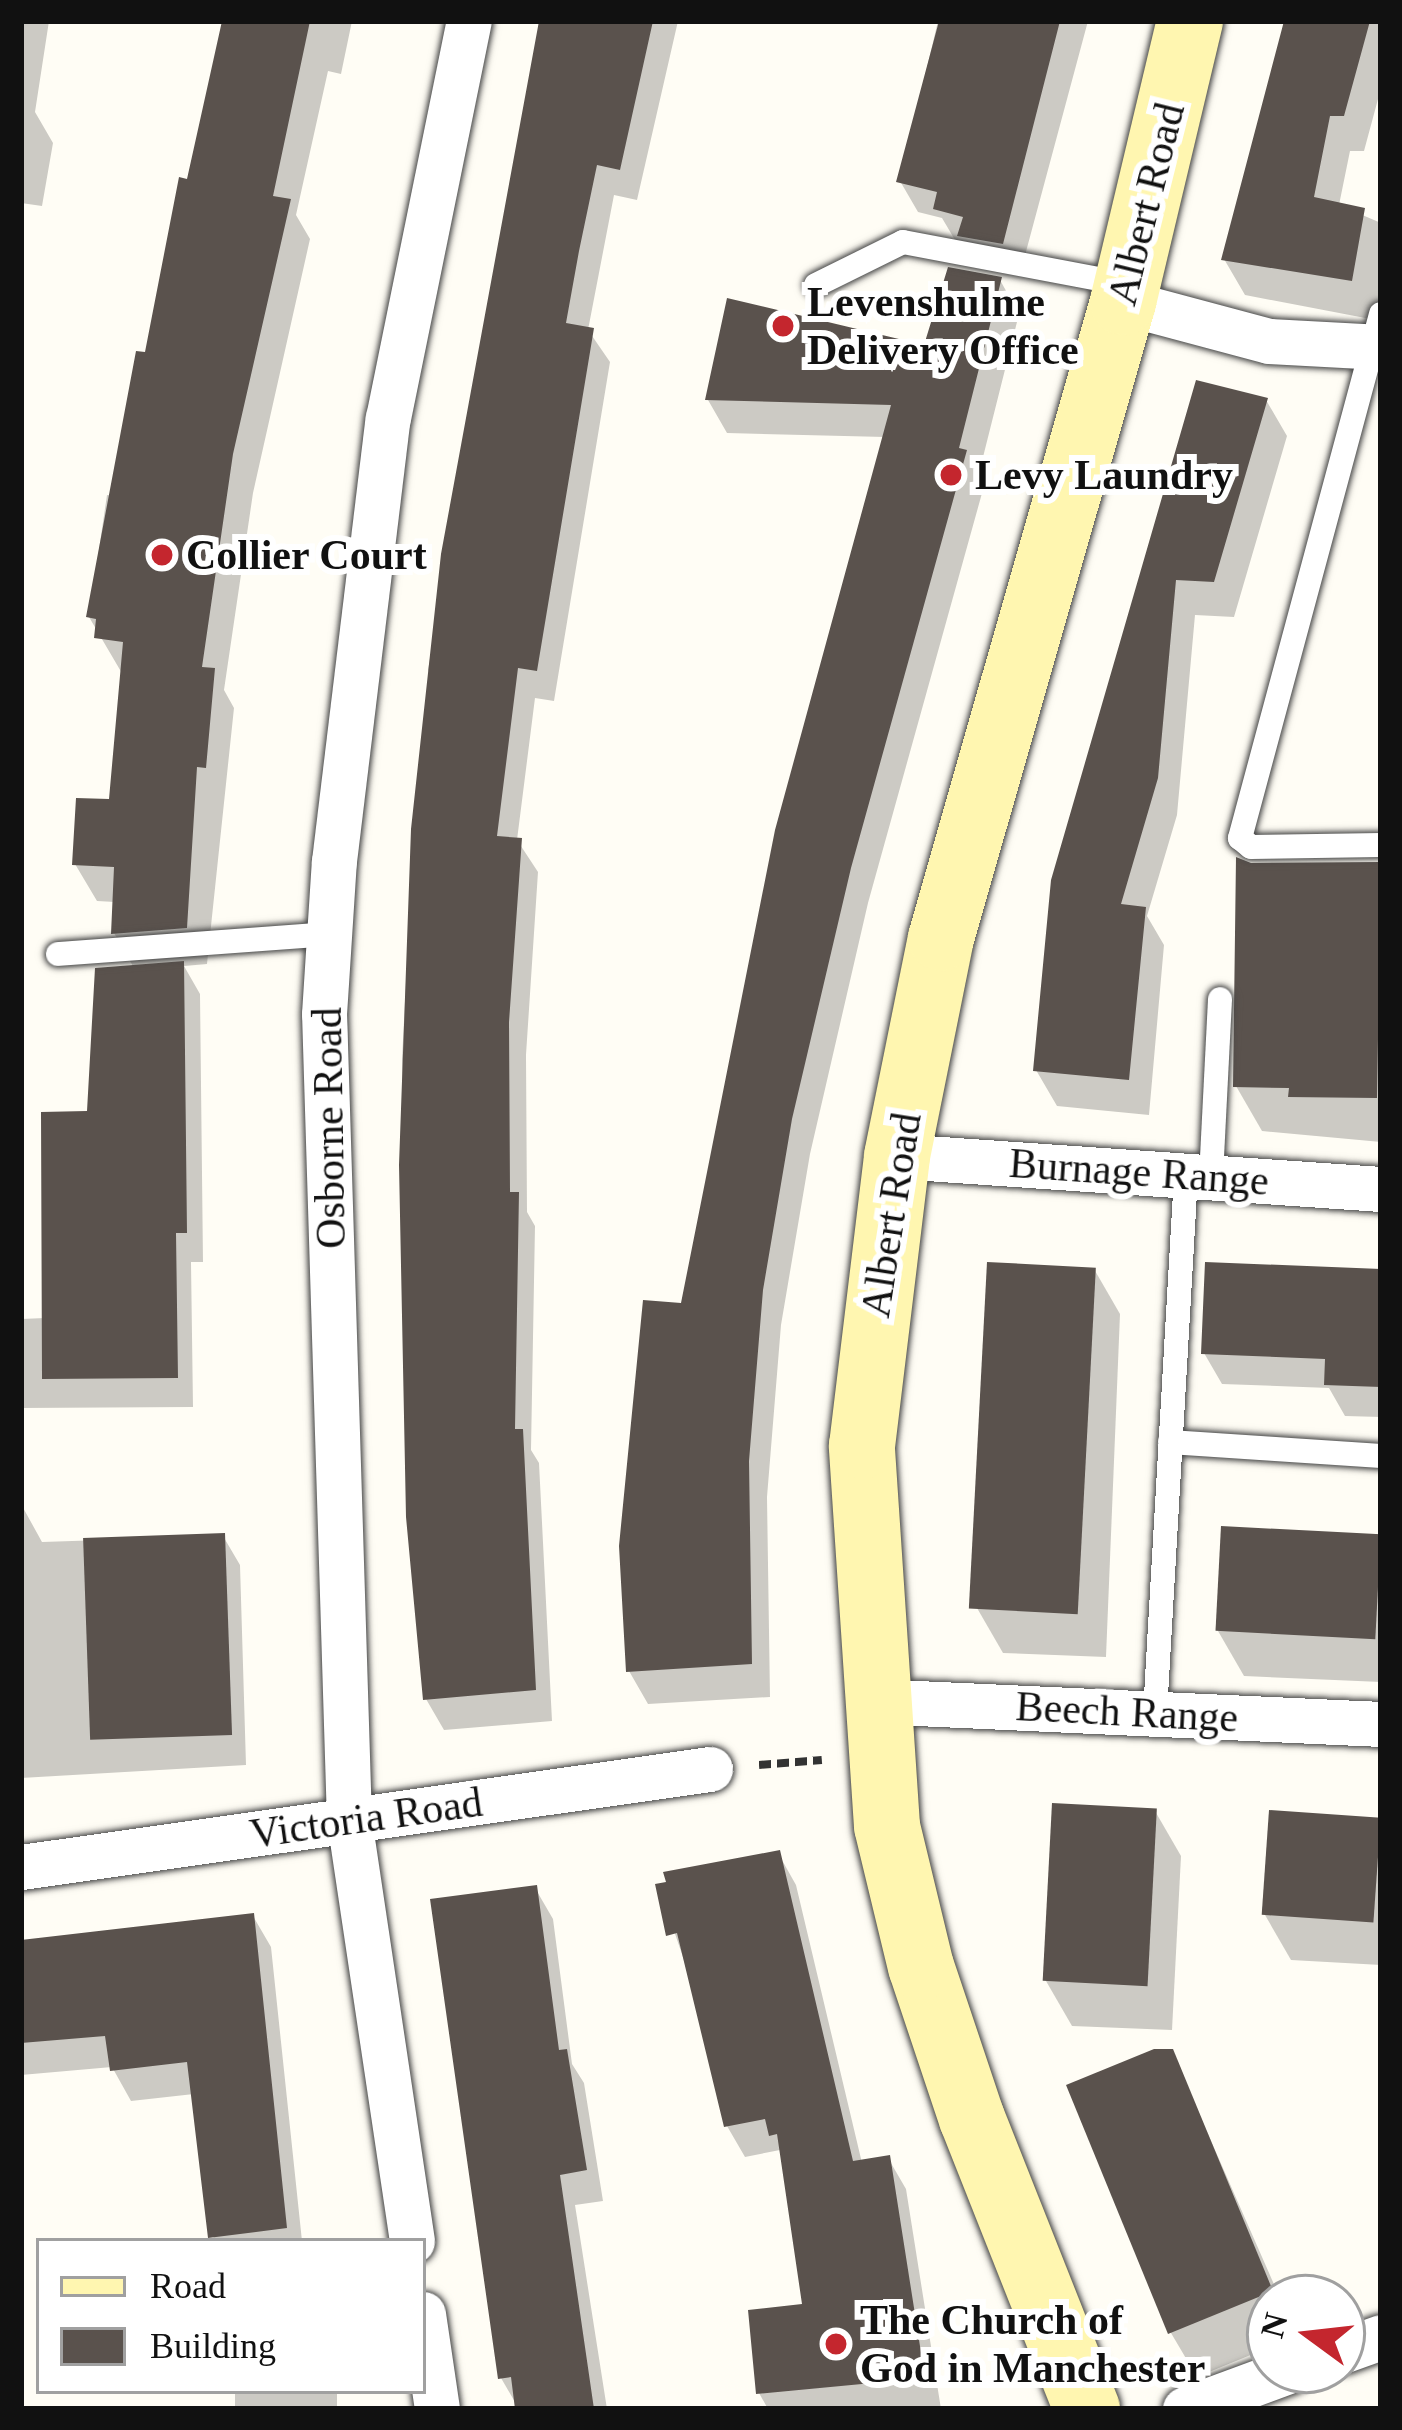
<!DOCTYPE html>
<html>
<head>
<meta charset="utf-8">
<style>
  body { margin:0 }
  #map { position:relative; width:1402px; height:2430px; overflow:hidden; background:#fffdf5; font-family:"Times New Roman",serif }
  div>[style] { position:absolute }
  .shadow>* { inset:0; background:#0003; transform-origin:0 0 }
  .building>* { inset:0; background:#5a524d; transform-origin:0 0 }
  .path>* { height:8px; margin-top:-4px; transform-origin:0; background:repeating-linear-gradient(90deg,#333 0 12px,transparent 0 18px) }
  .roads { filter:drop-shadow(0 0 3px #444) drop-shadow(0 0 3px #444) }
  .service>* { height:24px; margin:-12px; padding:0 12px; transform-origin:12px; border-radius:12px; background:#fff }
  .minor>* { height:45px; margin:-22.5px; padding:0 22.5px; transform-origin:22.5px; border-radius:22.5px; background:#fff }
  .secondary>* { height:66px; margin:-33px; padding:0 33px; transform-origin:33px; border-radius:33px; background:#fff6b0 }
  .dots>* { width:33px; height:33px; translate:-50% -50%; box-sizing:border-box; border:6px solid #fff; border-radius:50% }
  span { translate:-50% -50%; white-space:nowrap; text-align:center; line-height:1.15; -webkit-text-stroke:12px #fff; paint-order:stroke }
  .street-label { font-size:42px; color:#111 }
  .poi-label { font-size:42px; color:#111; font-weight:700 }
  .left { translate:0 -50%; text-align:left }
  .frame { position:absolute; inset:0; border:24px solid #111; pointer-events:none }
  .legend { position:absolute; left:36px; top:2238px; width:390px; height:156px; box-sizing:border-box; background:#fff; border:3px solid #a0a0a0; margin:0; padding:15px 21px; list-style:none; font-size:36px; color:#111 }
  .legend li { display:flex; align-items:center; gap:24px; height:60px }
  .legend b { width:60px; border:3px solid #a0a0a0 }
  .north { position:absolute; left:1246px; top:2274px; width:120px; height:120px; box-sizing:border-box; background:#fff; border:3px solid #a0a0a0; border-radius:50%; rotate:285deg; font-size:33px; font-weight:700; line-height:48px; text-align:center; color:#111 }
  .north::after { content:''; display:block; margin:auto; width:42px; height:54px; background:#c4262e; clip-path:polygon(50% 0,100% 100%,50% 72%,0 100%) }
</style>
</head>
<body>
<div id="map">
  <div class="shadow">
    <div style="clip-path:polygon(21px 21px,49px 21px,35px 112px,53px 143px,42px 206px,21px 203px)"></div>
    <div style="clip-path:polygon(224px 21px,352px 21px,341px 74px,328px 71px,296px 215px,310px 239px,253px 493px,224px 690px,234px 708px,207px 964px,184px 966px,200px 994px,203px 1262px,191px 1262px,193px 1407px,21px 1408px,21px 1319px,45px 1318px,90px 1114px,134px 968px,114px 933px,115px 902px,97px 901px,75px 864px,112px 803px,123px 675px,89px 617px,107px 495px,114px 496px)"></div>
    <div style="clip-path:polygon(542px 21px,678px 21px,637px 200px,614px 195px,588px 330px,610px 362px,554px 701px,535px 698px,517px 840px,538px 872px,526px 1055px,527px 1212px,535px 1226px,531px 1450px,539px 1463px,552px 1721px,444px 1730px,426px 1699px,409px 1517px,402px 1059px,414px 829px,433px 680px,428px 670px)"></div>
    <div style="clip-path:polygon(938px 21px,1088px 21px,1020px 274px,955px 240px,942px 218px,918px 212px,900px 181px)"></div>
    <div style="clip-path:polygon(1287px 21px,1381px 21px,1381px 88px,1364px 151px,1350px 151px,1339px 205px,1381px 223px,1381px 321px,1245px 295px,1224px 259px)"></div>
    <div style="clip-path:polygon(1000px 280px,1019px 314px,978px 477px,984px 486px,868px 903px,810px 1154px,781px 1325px,767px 1497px,770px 1697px,648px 1704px,629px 1671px,683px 1306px,885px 437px,727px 433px,708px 400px,926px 348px)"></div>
    <div style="clip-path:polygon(1198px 383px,1266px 400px,1287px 436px,1234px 617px,1195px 615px,1177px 815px,1147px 916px,1164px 945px,1149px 1115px,1057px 1106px,1036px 1070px)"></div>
    <div style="clip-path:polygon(1381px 863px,1381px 1142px,1262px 1131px,1236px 1086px,1251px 867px)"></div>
    <div style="clip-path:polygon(1094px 1269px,1120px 1314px,1106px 1657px,1003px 1653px,977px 1608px)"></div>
    <div style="clip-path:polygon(1381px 1272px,1381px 1417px,1345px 1416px,1329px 1388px,1222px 1384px,1204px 1353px)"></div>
    <div style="clip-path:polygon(21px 1504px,42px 1542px,223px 1536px,240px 1565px,246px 1765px,21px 1778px)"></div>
    <div style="clip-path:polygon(1381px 1537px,1381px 1682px,1244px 1676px,1218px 1631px)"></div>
    <div style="clip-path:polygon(1155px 1811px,1181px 1856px,1172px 2030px,1072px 2026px,1046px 1981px)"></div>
    <div style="clip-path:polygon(1381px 1819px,1381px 1965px,1291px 1960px,1265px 1915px)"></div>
    <div style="clip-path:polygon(778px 1853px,796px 1885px,862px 2163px,888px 2158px,906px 2189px,941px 2409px,768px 2409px,759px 2393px,806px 2307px,780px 2150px,745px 2157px,727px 2126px,698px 2001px,659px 1887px)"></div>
    <div style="clip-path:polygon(535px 1888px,553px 1919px,572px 2064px,584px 2083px,603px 2201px,575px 2205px,607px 2409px,519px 2409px,501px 2378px)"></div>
    <div style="clip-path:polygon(253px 1916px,271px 1947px,302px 2241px,214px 2241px,194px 2094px,131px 2101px,112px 2067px,21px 2075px,21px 1941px)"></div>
    <div style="clip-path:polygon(1172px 2052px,1280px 2298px,1270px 2298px,1270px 2347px,1197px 2377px,1171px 2333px)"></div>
    <div style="left:235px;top:2391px;width:102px;height:18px"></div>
  </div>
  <div class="building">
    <div style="clip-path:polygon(222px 21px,310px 21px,273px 196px,291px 199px,233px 454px,202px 667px,215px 668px,206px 768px,197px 767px,187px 928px,111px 934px,114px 867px,72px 865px,76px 798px,109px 799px,123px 642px,94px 638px,96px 619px,86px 617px,136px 351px,145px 352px,179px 177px,187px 179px)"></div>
    <div style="clip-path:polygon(539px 21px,653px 21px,620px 170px,597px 165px,579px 251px,566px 323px,594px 328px,537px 671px,518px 668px,497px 836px,522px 838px,509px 1022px,510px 1192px,519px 1192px,515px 1429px,523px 1429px,536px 1690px,423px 1700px,406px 1517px,399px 1165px,411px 829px,441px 554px)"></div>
    <div style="clip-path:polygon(939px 21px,1060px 21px,1003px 244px,957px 236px,963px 217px,933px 209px,937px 192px,896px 182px)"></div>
    <div style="clip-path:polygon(1284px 21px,1370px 21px,1344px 116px,1330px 116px,1314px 197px,1365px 208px,1352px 281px,1221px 260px)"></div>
    <div style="clip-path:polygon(948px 267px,1002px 277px,959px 448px,967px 450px,851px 868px,792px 1119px,763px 1290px,749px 1461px,752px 1664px,626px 1672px,619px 1546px,643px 1300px,681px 1303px,775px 830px,891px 405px,705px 400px,727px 298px,924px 345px)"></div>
    <div style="clip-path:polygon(1196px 380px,1268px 398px,1214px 582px,1176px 580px,1158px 778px,1121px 904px,1146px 907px,1129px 1080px,1033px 1071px,1051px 880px)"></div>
    <div style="clip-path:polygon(1236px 857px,1251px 863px,1381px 862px,1377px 1098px,1288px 1097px,1289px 1088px,1233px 1087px)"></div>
    <div style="clip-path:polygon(184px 961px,187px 1233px,176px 1233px,178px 1378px,42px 1379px,41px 1112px,87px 1111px,95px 968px)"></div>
    <div style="left:987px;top:1262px;width:109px;height:347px;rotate:3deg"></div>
    <div style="clip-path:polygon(1205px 1262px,1381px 1269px,1381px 1387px,1324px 1385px,1325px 1359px,1201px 1354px)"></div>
    <div style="left:1221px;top:1526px;width:160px;height:105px;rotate:3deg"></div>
    <div style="left:225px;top:1533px;width:202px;height:142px;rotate:88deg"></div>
    <div style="left:1052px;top:1803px;width:105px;height:178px;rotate:3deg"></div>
    <div style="left:1269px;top:1810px;width:112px;height:105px;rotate:4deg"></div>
    <div style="clip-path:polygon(780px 1850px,853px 2161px,890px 2155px,925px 2378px,756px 2394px,748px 2310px,802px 2304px,777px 2134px,769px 2136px,765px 2119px,724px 2127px,677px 1933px,666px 1936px,655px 1884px,666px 1882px,663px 1872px)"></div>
    <div style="clip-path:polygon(537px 1885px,559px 2050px,567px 2049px,587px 2170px,560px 2175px,594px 2409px,515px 2409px,511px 2377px,498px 2379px,430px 1899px)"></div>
    <div style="clip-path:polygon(254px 1913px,287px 2228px,208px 2238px,187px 2062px,110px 2071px,105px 2036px,21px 2043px,21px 1940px)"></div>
    <div style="clip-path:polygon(1154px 2049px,1173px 2049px,1273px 2291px,1168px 2334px,1066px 2085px)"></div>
  </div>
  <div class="path">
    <div style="left:759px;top:1765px;width:63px;rotate:-4.5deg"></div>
  </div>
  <div class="roads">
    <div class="service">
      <div style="left:816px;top:285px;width:97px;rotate:-26.3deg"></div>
      <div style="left:903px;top:242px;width:226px;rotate:10.7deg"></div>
      <div style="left:1381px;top:314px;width:543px;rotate:105.06deg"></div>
      <div style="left:1240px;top:838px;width:14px;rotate:39deg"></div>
      <div style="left:1251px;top:847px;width:130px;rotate:-0.9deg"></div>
      <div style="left:58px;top:954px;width:271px;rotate:-4.2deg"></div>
      <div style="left:1211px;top:1177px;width:178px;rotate:-87.1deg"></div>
      <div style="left:1170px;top:1442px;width:211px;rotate:3.8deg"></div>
      <div style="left:1155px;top:1713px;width:539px;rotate:-86.7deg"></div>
    </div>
    <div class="minor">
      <div style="left:1123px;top:302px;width:151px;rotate:15deg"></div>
      <div style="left:1269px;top:341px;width:112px;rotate:3.1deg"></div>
      <div style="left:897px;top:1156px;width:485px;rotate:3.9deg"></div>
      <div style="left:873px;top:1701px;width:509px;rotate:2.59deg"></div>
      <div style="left:21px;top:1867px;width:696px;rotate:-8.1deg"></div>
      <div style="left:412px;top:2241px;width:425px;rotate:-98.5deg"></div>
      <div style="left:349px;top:1821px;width:807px;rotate:-91.77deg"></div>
      <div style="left:324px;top:1014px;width:153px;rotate:-86.3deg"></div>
      <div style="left:334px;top:861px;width:446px;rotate:-83.1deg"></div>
      <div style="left:388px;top:418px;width:405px;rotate:-78.5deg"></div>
      <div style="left:423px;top:2314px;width:96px;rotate:81.6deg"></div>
      <div style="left:1342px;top:2351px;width:41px;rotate:-19.7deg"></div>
      <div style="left:1185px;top:2409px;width:113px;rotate:-20.2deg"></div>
    </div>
    <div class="secondary">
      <div style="left:1087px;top:2409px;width:312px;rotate:-111.6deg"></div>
      <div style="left:972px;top:2119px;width:160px;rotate:-108.5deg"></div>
      <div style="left:921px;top:1967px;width:145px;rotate:-103.6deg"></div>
      <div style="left:887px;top:1826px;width:381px;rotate:-93.8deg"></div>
      <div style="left:862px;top:1446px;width:292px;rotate:-83.1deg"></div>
      <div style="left:897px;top:1156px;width:222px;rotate:-78.6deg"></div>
      <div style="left:941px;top:938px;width:662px;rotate:-74.03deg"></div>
      <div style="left:1123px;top:302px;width:289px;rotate:-76.6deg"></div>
    </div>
  </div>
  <div class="dots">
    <div style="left:783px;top:326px;background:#c4262e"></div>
    <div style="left:951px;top:475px;background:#c4262e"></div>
    <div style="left:162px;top:555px;background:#c4262e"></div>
    <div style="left:836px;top:2344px;background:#c4262e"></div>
  </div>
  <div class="street-label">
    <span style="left:1146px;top:204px;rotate:-76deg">Albert Road</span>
    <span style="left:329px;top:1128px;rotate:-91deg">Osborne Road</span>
    <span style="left:1139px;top:1172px;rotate:4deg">Burnage Range</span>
    <span style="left:891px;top:1215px;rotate:-81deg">Albert Road</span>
    <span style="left:1127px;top:1712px;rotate:3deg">Beech Range</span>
    <span style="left:366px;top:1818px;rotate:-8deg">Victoria Road</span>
  </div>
  <div class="poi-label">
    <span class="left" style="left:807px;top:326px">Levenshulme<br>Delivery Office</span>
    <span class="left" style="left:975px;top:475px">Levy Laundry</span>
    <span class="left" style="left:186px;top:555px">Collier Court</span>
    <span class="left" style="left:860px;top:2344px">The Church of<br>God in Manchester</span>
  </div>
  <div class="frame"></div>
  <ul class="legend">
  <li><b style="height:15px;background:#fff6b0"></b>Road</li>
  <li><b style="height:33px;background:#5a524d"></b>Building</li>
  </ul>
  <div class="north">N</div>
</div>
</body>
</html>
